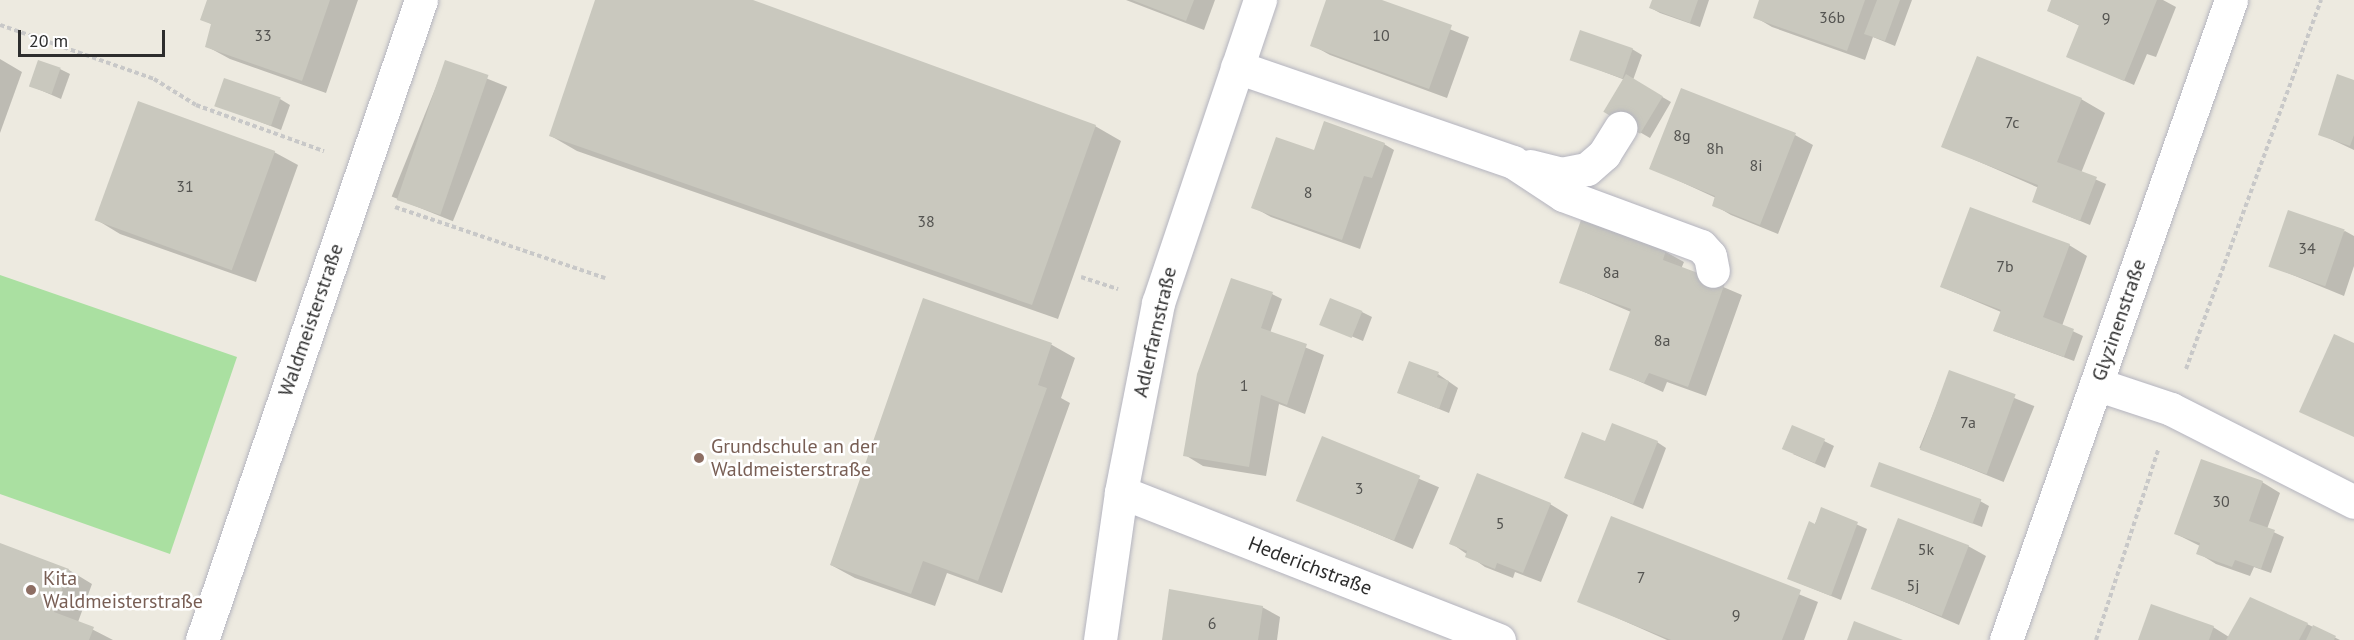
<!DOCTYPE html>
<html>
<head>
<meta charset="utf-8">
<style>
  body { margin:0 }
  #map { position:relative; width:2354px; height:640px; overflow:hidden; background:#edeae0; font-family:"PT Sans",sans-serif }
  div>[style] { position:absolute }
  .green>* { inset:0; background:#aae0a1 }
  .shadow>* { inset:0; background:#0003; transform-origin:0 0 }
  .building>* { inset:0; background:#c9c8be; transform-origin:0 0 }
  .path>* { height:4px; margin-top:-2px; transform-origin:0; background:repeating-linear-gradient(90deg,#c8c8c8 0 4.5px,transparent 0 7.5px) }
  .roads { filter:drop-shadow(0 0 2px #b4b4bf) drop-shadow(0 0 2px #b4b4bf) }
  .minor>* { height:33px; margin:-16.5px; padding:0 16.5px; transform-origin:16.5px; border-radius:16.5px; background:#fff }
  .dots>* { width:16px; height:16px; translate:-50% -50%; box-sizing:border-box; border:3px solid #fff; border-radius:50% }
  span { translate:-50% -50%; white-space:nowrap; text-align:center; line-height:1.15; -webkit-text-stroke:5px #fff; paint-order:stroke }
  .number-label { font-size:16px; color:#545451 }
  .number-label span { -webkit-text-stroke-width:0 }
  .street-label { font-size:20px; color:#2d2d2d }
  .education-label { font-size:20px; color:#785e54 }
  .left { translate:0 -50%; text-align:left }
  .scale { position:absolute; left:18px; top:30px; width:147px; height:27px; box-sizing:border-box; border:3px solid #2d2d2d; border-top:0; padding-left:8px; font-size:18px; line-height:21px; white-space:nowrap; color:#2d2d2d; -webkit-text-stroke:4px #fff; paint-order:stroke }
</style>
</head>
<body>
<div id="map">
  <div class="green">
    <div style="clip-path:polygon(0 275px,237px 357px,170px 554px,0 494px)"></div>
  </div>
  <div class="shadow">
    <div style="clip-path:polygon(209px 0,358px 0,326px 93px,230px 59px,206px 46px,213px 25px,202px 19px)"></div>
    <div style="clip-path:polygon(597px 0,749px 0,1095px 126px,1121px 141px,1058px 319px,577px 151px,551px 136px)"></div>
    <div style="clip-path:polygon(1126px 0,1215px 0,1204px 30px)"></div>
    <div style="clip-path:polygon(1328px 0,1378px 0,1469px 37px,1447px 98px,1330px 55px,1312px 45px)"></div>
    <div style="clip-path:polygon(1653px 0,1709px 0,1700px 27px,1660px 13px,1651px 8px)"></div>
    <div style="clip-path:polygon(1760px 0,1912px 0,1895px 46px,1873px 37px,1865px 60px,1772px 27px,1755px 17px)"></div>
    <div style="clip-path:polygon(2053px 0,2163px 0,2176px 7px,2156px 57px,2147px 54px,2134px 85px,2068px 56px,2080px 26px,2049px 11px)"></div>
    <div style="clip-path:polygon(1632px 49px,1642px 55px,1633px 80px,1671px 102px,1650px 138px,1605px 112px,1625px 80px,1571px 59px)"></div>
    <div style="clip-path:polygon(1978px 58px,2081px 99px,2105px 113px,2081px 173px,2106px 184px,2090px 225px,2034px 202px,2039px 188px,1943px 146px)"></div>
    <div style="clip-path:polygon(0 59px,22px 72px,0 133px)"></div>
    <div style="left:446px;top:62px;width:66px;height:145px;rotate:22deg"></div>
    <div style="clip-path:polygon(60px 69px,70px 74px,61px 99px,31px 86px)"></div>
    <div style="clip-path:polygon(2354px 82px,2354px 150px,2320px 134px)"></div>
    <div style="clip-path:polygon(280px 99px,290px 105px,281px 130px,216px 105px)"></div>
    <div style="clip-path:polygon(1795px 135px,1813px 145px,1778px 234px,1731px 215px,1714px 205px,1716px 198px,1651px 168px)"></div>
    <div style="clip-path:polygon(1384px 144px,1394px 150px,1360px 249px,1271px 217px,1253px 207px,1321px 155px)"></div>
    <div style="clip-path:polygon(274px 152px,298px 165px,256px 282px,120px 234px,97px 220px)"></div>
    <div style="clip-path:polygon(1582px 222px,1666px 252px,1684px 262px,1681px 269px,1742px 295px,1706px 396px,1667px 382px,1663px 392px,1611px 369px,1631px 312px,1561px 282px)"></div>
    <div style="clip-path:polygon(2345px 231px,2354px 236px,2354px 266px,2344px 296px,2271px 266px)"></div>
    <div style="clip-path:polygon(2069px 245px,2087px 256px,2062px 326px,2083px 336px,2074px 361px,2004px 335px,1995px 330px,2001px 312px,1942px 287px)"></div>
    <div style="clip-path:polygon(1272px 294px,1282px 299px,1270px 333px,1324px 355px,1305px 414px,1279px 404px,1266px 476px,1203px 466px,1185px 455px)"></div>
    <div style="clip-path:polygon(924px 300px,1052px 345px,1075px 358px,1061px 398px,1070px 403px,1002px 593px,947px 573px,935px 606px,855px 578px,831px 565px)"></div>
    <div style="clip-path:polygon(1362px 312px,1372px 317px,1363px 341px,1322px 324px)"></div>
    <div style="left:1950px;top:372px;width:91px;height:82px;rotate:22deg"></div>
    <div style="clip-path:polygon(1438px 374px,1458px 388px,1449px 413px,1399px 393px)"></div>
    <div style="left:1323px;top:438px;width:126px;height:67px;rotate:23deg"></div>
    <div style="clip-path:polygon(1824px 441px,1834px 446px,1825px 468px,1793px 454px)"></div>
    <div style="clip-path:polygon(1657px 442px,1666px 448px,1643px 509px,1566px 477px)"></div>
    <div style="clip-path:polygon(2262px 482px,2280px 493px,2267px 529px,2284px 537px,2271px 573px,2254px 567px,2250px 576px,2216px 564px,2198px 553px,2200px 546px,2176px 534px)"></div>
    <div style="clip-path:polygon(1872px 485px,1980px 501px,1989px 506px,1982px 527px)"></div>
    <div style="clip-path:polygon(1550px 504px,1568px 515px,1541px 582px,1515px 572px,1513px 578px,1485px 567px,1451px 543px)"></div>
    <div style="clip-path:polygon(1822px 509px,1867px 529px,1841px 600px,1789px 579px)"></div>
    <div style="clip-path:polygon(1611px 518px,1818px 602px,1804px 640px,1667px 640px,1579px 601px)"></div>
    <div style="clip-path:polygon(0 544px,69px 570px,92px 584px,78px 622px,113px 640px,0 640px)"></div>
    <div style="clip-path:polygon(1968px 546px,1986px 556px,1959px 625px,1872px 588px)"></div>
    <div style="clip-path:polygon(1262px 607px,1280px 617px,1277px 640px,1163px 640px)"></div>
    <div style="clip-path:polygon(2307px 624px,2340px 640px,2140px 640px,2213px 627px,2229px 637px)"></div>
  </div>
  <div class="building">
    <div style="clip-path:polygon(207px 0,330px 0,302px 81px,205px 47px,211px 24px,200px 20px)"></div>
    <div style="clip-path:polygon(595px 0,753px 0,1096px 125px,1032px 305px,549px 136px)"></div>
    <div style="clip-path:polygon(1132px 0,1194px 0,1186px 21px)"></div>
    <div style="clip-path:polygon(1326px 0,1382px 0,1452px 25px,1429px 89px,1310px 46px)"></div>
    <div style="clip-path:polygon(1652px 0,1698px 0,1690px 23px,1649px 8px)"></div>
    <div style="clip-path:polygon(1759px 0,1865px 0,1847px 51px,1753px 18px)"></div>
    <div style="clip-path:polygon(1877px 0,1900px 0,1885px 41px,1864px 34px)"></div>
    <div style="clip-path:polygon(2051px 0,2157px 0,2124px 81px,2066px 57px,2079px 25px,2047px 11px)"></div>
    <div style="left:1580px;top:30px;width:56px;height:32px;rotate:19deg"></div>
    <div style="clip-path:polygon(1977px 56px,2082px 98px,2057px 162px,2097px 177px,2080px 221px,2032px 202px,2038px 185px,1941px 147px)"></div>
    <div style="left:38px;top:60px;width:24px;height:28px;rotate:19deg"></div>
    <div style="left:445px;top:60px;width:46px;height:148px;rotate:19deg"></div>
    <div style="left:1626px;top:74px;width:43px;height:44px;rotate:31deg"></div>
    <div style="clip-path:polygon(2337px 74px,2354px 80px,2354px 135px,2350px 146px,2318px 135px)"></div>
    <div style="left:224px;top:78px;width:60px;height:30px;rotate:19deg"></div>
    <div style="clip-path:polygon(1681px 88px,1796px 133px,1760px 225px,1712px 206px,1715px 196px,1649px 169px)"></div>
    <div style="left:138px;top:101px;width:146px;height:127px;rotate:20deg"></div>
    <div style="clip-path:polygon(1324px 121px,1385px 143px,1372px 178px,1364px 176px,1342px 240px,1251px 208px,1276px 137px,1314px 150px)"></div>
    <div style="clip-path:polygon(1970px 207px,2070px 244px,2043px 317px,2074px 329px,2064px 357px,1993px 331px,2001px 310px,1940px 287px)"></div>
    <div style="left:2288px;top:210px;width:60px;height:60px;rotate:19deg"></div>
    <div style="clip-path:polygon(1581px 220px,1666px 250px,1663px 260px,1725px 283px,1688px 387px,1649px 373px,1644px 383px,1609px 370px,1631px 309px,1559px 283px)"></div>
    <div style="clip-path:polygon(1231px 278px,1273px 292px,1261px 328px,1307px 344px,1287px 405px,1261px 395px,1249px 467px,1183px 456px,1197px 374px)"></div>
    <div style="clip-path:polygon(923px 298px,1052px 343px,1038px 385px,1047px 388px,978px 581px,923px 561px,911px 594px,830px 565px)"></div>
    <div style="left:1330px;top:298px;width:35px;height:29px;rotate:22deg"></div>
    <div style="clip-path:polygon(2334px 334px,2354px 343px,2354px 437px,2299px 412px)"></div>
    <div style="clip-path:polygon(1409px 361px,1439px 372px,1437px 377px,1449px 381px,1439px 409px,1397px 393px)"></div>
    <div style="left:1949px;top:370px;width:71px;height:85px;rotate:20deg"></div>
    <div style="clip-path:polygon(1612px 423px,1658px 441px,1633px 504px,1564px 478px,1582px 432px,1605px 441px)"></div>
    <div style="left:1792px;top:425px;width:36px;height:26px;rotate:23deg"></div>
    <div style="left:1322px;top:436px;width:106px;height:70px;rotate:22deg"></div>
    <div style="clip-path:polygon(2201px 459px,2263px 481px,2249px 521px,2275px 530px,2261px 569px,2235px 560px,2232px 567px,2196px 554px,2200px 543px,2174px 534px)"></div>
    <div style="left:1879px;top:462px;width:109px;height:26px;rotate:20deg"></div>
    <div style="clip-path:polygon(1477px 473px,1551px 503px,1523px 573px,1497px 563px,1495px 569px,1465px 557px,1467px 551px,1449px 544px)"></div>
    <div style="clip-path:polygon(1821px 507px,1858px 522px,1831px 596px,1787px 579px,1809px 521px,1815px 524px)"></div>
    <div style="clip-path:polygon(1611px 516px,1801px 590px,1782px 640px,1671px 640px,1577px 602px)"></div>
    <div style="left:1898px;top:518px;width:76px;height:76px;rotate:21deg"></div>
    <div style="clip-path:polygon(0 543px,69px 569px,54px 612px,94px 627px,89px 640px,0 640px)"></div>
    <div style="clip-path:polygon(1169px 589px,1263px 606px,1258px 640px,1162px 640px)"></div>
    <div style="clip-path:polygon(2250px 597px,2308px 623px,2299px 640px,2226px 640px)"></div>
    <div style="clip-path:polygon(2151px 604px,2214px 626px,2209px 640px,2138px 640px)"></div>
    <div style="clip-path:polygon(1854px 621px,1903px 640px,1847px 640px)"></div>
    <div style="clip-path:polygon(2313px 625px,2336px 636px,2334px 640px,2306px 640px)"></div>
  </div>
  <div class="path">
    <div style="left:0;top:25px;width:163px;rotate:19.3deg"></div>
    <div style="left:154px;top:79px;width:49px;rotate:31.8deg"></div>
    <div style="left:196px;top:105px;width:136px;rotate:19.8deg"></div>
    <div style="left:395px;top:207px;width:222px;rotate:18.7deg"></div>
    <div style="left:1081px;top:277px;width:39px;rotate:18deg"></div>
    <div style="left:2186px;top:369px;width:393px;rotate:-69.9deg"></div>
    <div style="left:2096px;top:640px;width:200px;rotate:-71.9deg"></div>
  </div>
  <div class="roads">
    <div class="minor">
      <div style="left:1237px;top:67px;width:292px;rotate:19deg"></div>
      <div style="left:1513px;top:162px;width:60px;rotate:33.4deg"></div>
      <div style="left:1563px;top:195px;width:147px;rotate:20.3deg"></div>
      <div style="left:1701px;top:246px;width:13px;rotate:48deg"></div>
      <div style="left:1710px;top:256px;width:15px;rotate:79deg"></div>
      <div style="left:1530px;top:166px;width:32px;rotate:14deg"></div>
      <div style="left:1561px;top:174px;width:26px;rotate:-11deg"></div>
      <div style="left:1587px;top:169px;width:23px;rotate:-41deg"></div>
      <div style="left:1604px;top:154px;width:31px;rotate:-58deg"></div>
      <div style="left:2096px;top:384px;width:79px;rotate:18.4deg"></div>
      <div style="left:2171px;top:409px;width:205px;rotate:26.9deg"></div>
      <div style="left:1121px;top:492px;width:406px;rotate:21.4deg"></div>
      <div style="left:202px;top:640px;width:676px;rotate:-71.11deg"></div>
      <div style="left:1100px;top:640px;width:149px;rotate:-81.9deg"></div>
      <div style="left:1121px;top:492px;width:193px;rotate:-78.9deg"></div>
      <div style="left:1158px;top:303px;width:320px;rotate:-71.4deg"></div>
      <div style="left:2006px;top:640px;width:678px;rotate:-70.63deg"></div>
    </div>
  </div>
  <div class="dots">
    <div style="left:699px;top:458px;background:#8d6e63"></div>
    <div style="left:31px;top:590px;background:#8d6e63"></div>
  </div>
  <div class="number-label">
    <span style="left:1832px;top:17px">36b</span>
    <span style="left:2106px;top:18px">9</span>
    <span style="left:263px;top:35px">33</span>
    <span style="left:1381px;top:35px">10</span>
    <span style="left:2012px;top:122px">7c</span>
    <span style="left:1682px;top:135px">8g</span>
    <span style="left:1715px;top:148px">8h</span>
    <span style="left:1756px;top:165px">8i</span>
    <span style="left:185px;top:186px">31</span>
    <span style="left:1308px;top:192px">8</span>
    <span style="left:926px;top:221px">38</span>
    <span style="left:2307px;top:248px">34</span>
    <span style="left:2005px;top:266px">7b</span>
    <span style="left:1611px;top:272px">8a</span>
    <span style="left:1662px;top:340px">8a</span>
    <span style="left:1244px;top:385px">1</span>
    <span style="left:1968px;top:422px">7a</span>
    <span style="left:1359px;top:488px">3</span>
    <span style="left:2221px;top:501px">30</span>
    <span style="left:1500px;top:523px">5</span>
    <span style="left:1926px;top:549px">5k</span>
    <span style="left:1641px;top:577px">7</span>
    <span style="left:1913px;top:585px">5j</span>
    <span style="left:1736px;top:615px">9</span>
    <span style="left:1212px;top:623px">6</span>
  </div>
  <div class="street-label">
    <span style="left:311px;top:320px;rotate:-71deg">Waldmeisterstraße</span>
    <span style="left:2119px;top:320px;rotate:-71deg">Glyzinenstraße</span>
    <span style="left:1155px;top:332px;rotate:-77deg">Adlerfarnstraße</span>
    <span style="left:1310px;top:566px;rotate:21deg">Hederichstraße</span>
  </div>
  <div class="education-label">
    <span class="left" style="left:711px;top:458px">Grundschule an der<br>Waldmeisterstraße</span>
    <span class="left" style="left:43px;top:590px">Kita<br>Waldmeisterstraße</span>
  </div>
  <div class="scale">20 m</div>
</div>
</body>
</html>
